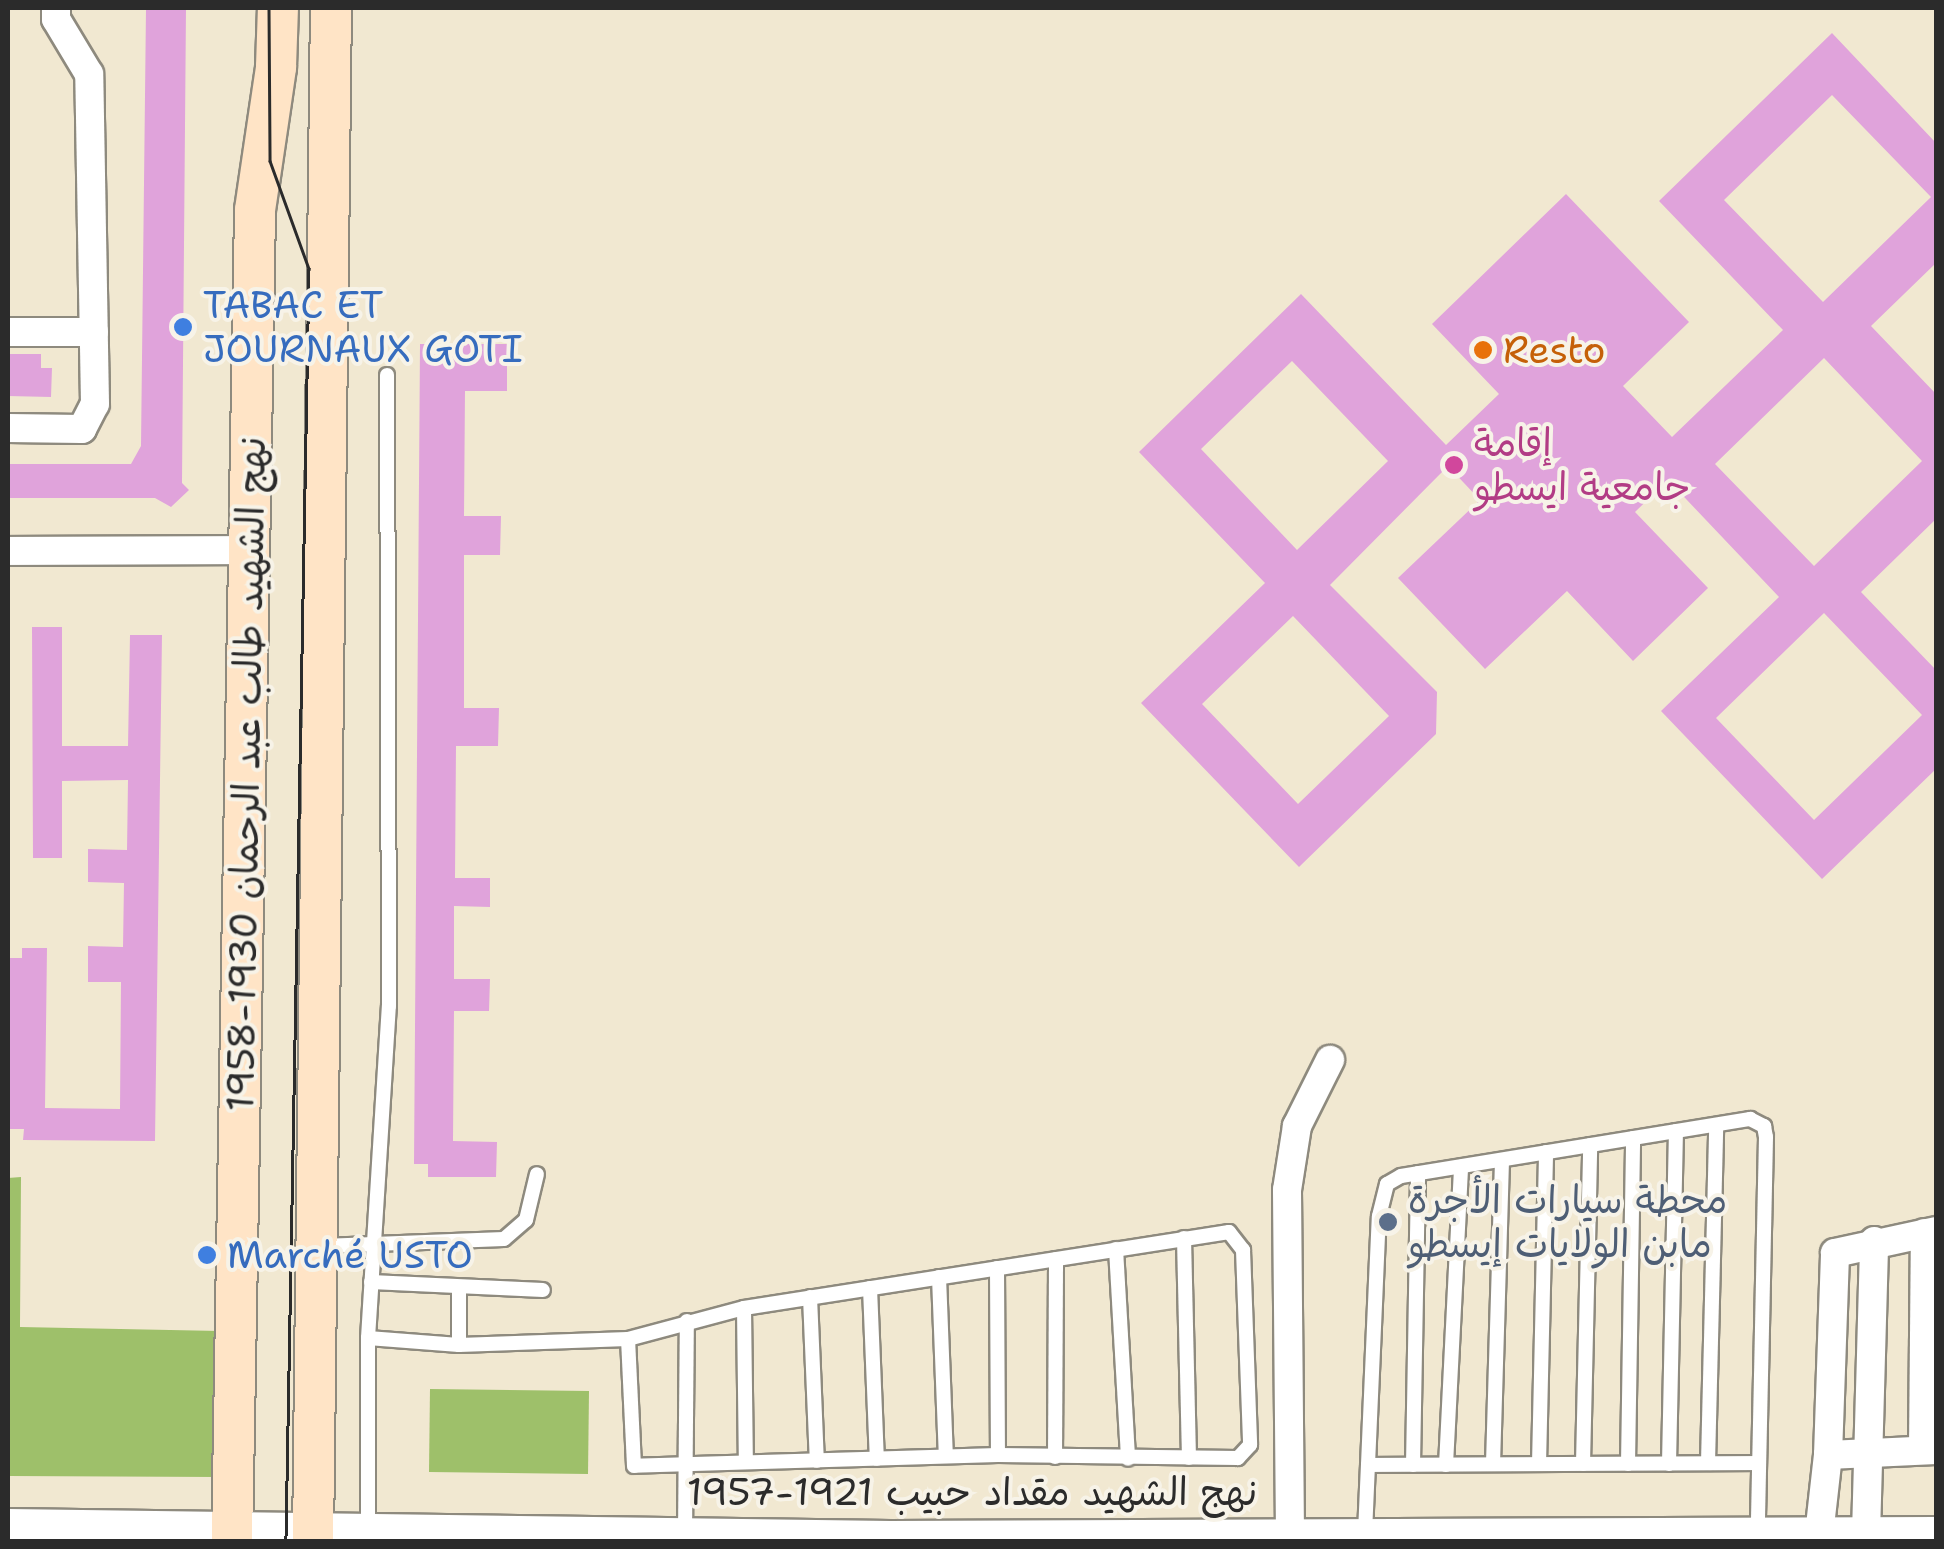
<!DOCTYPE html>
<meta charset="utf-8">
<style>
body{margin:0}
#map{position:relative;width:1944px;height:1549px;overflow:hidden;background:#f1e8d1;font-family:"Shantell Sans","Playpen Sans Arabic",sans-serif}
div>[style]{position:absolute}
[style*='--x']{left:calc(var(--x)*1px);top:calc(var(--y)*1px);width:calc(var(--w)*1px);rotate:calc(var(--a)*1deg)}
.green>*{inset:0;background:#9ec06a}
.building>*{inset:0;background:#e0a3db}
.roads{filter:drop-shadow(2px 0 #8e8a7e) drop-shadow(-2px 0 #8e8a7e) drop-shadow(0 2px #8e8a7e) drop-shadow(0 -2px #8e8a7e)}
.service>*{height:14px;margin:-7px;padding:0 7px;transform-origin:7px;border-radius:7px;background:#fff}
.minor>*{height:28px;margin:-14px;padding:0 14px;transform-origin:14px;border-radius:14px;background:#fff}
.tertiary>*{height:35px;margin:-17.5px;padding:0 17.5px;transform-origin:17.5px;border-radius:17.5px;background:#fff}
.secondary>*{height:40px;margin:-20px;padding:0 20px;transform-origin:20px;border-radius:20px;background:#ffe4c6}
.tram>*{height:2.5px;margin:-1.25px;padding:0 1.25px;transform-origin:1.25px;border-radius:1.25px;background:#2b2b2b}
.dots>*{width:28px;height:28px;translate:-50% -50%;box-sizing:border-box;border:5px solid #f7f3e8;border-radius:50%}
span{translate:-50% -50%;white-space:nowrap;text-align:center;line-height:1.15;-webkit-text-stroke:8px #f7f3e8;paint-order:stroke}
.shop-label{font-size:38px;color:#366cbe}
.left{translate:0 -50%;text-align:left}
.food-label{font-size:38px;color:#c56008}
.hotel-label{font-size:38px;color:#b23c85}
.street-label{font-size:38px;color:#2b2b2b}
.service-label{font-size:38px;color:#4e5e75}
.frame{position:absolute;inset:0;border:10px solid #2b2b2b;pointer-events:none}
</style>
<div id="map">
<div class="green">
<i style="clip-path:polygon(21px 1177px,20px 1327px,220px 1331px,219px 1477px,8px 1476px,8px 1178px)"></i>
<i style="clip-path:polygon(430px 1389px,589px 1391px,588px 1474px,429px 1472px)"></i>
</div>
<div class="building">
<i style="clip-path:polygon(146px 8px,186px 8px,182px 483px,189px 490px,171px 507px,155px 498px,8px 498px,8px 464px,131px 464px,141px 446px)"></i>
<i style="clip-path:polygon(evenodd,1832px 33px,1936px 143px,1936px 263px,1871px 326px,1936px 394px,1936px 519px,1861px 592px,1936px 670px,1936px 769px,1822px 879px,1661px 711px,1779px 597px,1668px 480px,1635px 512px,1708px 588px,1633px 661px,1567px 591px,1485px 669px,1398px 578px,1480px 500px,1448px 466px,1330px 585px,1437px 692px,1436px 734px,1299px 867px,1141px 703px,1265px 583px,1139px 452px,1301px 294px,1446px 445px,1499px 394px,1432px 324px,1566px 194px,1689px 322px,1623px 386px,1672px 437px,1783px 330px,1659px 201px,1832px 33px,1832px 95px,1931px 197px,1823px 302px,1724px 200px,1832px 95px,1832px 33px,1824px 358px,1922px 461px,1814px 566px,1715px 464px,1824px 358px,1832px 33px,1292px 361px,1388px 461px,1297px 550px,1201px 449px,1292px 361px,1832px 33px,1824px 613px,1922px 715px,1814px 820px,1716px 718px,1824px 613px,1832px 33px,1293px 616px,1389px 716px,1298px 804px,1202px 704px,1293px 616px)"></i>
<i style="clip-path:polygon(420px 344px,507px 344px,507px 391px,465px 391px,464px 516px,501px 516px,500px 555px,464px 555px,464px 708px,499px 708px,498px 746px,456px 746px,455px 878px,490px 878px,490px 907px,454px 906px,454px 979px,490px 979px,489px 1011px,454px 1011px,453px 1141px,497px 1142px,496px 1177px,428px 1177px,428px 1164px,414px 1164px)"></i>
<i style="clip-path:polygon(8px 354px,41px 354px,41px 368px,52px 368px,51px 397px,8px 396px)"></i>
<i style="clip-path:polygon(32px 627px,62px 627px,62px 746px,128px 746px,130px 635px,162px 635px,155px 1141px,23px 1140px,24px 1129px,8px 1129px,10px 958px,22px 958px,22px 948px,47px 948px,45px 1108px,120px 1109px,121px 982px,88px 982px,88px 946px,123px 947px,124px 883px,88px 882px,88px 849px,127px 850px,128px 780px,62px 781px,62px 858px,33px 858px)"></i>
</div>
<div class="roads">
<div class="service">
<i style="--x:1184;--y:1238;--w:220;--a:88.7"></i>
<i style="--x:322;--y:1246;--w:182;--a:-2.2"></i>
<i style="--x:504;--y:1239;--w:29;--a:-41"></i>
<i style="--x:526;--y:1220;--w:47;--a:-76.6"></i>
<i style="--x:1116;--y:1249;--w:210;--a:86.7"></i>
<i style="--x:997;--y:1268;--w:187;--a:89.7"></i>
<i style="--x:939;--y:1277;--w:179;--a:87.8"></i>
<i style="--x:371;--y:1282;--w:172;--a:2.7"></i>
<i style="--x:870;--y:1288;--w:171;--a:87.7"></i>
<i style="--x:459;--y:1289;--w:56;--a:90"></i>
<i style="--x:810;--y:1297;--w:164;--a:87.6"></i>
<i style="--x:744;--y:1308;--w:154;--a:89.3"></i>
<i style="--x:368;--y:1338;--w:91;--a:4.4"></i>
<i style="--x:459;--y:1345;--w:169;--a:-2"></i>
<i style="--x:628;--y:1339;--w:120;--a:-15"></i>
<i style="--x:744;--y:1308;--w:491;--a:-8.9"></i>
<i style="--x:1229;--y:1232;--w:23;--a:52"></i>
<i style="--x:1243;--y:1250;--w:195;--a:87.9"></i>
<i style="--x:1250;--y:1445;--w:18;--a:133"></i>
<i style="--x:1238;--y:1458;--w:240;--a:-179.3"></i>
<i style="--x:998;--y:1455;--w:364;--a:178.3"></i>
<i style="--x:634;--y:1466;--w:127;--a:-92.7"></i>
<i style="--x:1055;--y:1457;--w:198;--a:-89.7"></i>
<i style="--x:1708;--y:1463;--w:338;--a:-88.6"></i>
<i style="--x:1493;--y:1464;--w:304;--a:-88.3"></i>
<i style="--x:1539;--y:1464;--w:312;--a:-88.7"></i>
<i style="--x:1583;--y:1464;--w:319;--a:-88.7"></i>
<i style="--x:1628;--y:1464;--w:326;--a:-89.1"></i>
<i style="--x:1669;--y:1464;--w:333;--a:-88.8"></i>
<i style="--x:1368;--y:1465;--w:391;--a:-0.3"></i>
<i style="--x:1413;--y:1465;--w:292;--a:-89"></i>
<i style="--x:1446;--y:1465;--w:299;--a:-87.1"></i>
<i style="--x:368;--y:1529;--w:191;--a:-90"></i>
<i style="--x:368;--y:1338;--w:333;--a:-86.4"></i>
<i style="--x:389;--y:1006;--w:631;--a:-90.18"></i>
<i style="--x:1365;--y:1533;--w:317;--a:-87.5"></i>
<i style="--x:1379;--y:1216;--w:33;--a:-76"></i>
<i style="--x:1387;--y:1184;--w:16;--a:-30"></i>
<i style="--x:1401;--y:1176;--w:354;--a:-9.3"></i>
<i style="--x:1750;--y:1119;--w:16;--a:27"></i>
<i style="--x:1764;--y:1126;--w:11;--a:80"></i>
<i style="--x:1766;--y:1137;--w:395;--a:91.2"></i>
<i style="--x:685;--y:1535;--w:214;--a:-89.5"></i>
</div>
<div class="minor">
<i style="--x:8;--y:332;--w:86;--a:0"></i>
<i style="--x:8;--y:428;--w:74;--a:0.8"></i>
<i style="--x:82;--y:429;--w:28;--a:-63"></i>
<i style="--x:95;--y:404;--w:330;--a:-91"></i>
<i style="--x:89;--y:74;--w:64;--a:-121"></i>
<i style="--x:56;--y:19;--w:11;--a:-90"></i>
<i style="--x:8;--y:551;--w:242;--a:-0.2"></i>
<i style="--x:1923;--y:1450;--w:217;--a:-89.5"></i>
<i style="--x:1828;--y:1455;--w:108;--a:-2.7"></i>
<i style="--x:1866;--y:1534;--w:293;--a:-88.4"></i>
<i style="--x:1290;--y:1535;--w:345;--a:-90.5"></i>
<i style="--x:1287;--y:1190;--w:65;--a:-81.1"></i>
<i style="--x:1297;--y:1126;--w:74;--a:-63.4"></i>
<i style="--x:1819;--y:1535;--w:81;--a:-83.6"></i>
<i style="--x:1828;--y:1455;--w:202;--a:-88"></i>
<i style="--x:1835;--y:1253;--w:103;--a:-12.3"></i>
</div>
<div class="tertiary">
<i style="--x:8;--y:1526;--w:882;--a:0.78"></i>
<i style="--x:890;--y:1538;--w:1046;--a:-0.22"></i>
</div>
<div class="secondary">
<i style="--x:232;--y:1542;--w:1332;--a:-89.01"></i>
<i style="--x:255;--y:210;--w:145;--a:-81.6"></i>
<i style="--x:276;--y:67;--w:59;--a:-88.1"></i>
<i style="--x:313;--y:1542;--w:1534;--a:-89.33"></i>
</div>
</div>
<div class="tram">
<i style="--x:269;--y:8;--w:153;--a:89.6"></i>
<i style="--x:270;--y:161;--w:115;--a:70.1"></i>
<i style="--x:309;--y:269;--w:1273;--a:91.04"></i>
</div>
<div class="dots">
<i style="left:183px;top:327px;background:#3f7fe0"></i>
<i style="left:1483px;top:350px;background:#e8710a"></i>
<i style="left:1454px;top:465px;background:#d1479c"></i>
<i style="left:1388px;top:1222px;background:#5c6f8a"></i>
<i style="left:207px;top:1255px;background:#3f7fe0"></i>
</div>
<div class="shop-label">
<span class="left" style="left:203px;top:327px">TABAC ET<br>JOURNAUX GOTI</span>
<span class="left" style="left:227px;top:1255px">Marché USTO</span>
</div>
<div class="food-label">
<span class="left" style="left:1503px;top:350px">Resto</span>
</div>
<div class="hotel-label">
<span class="left" style="left:1474px;top:465px">إقامة<br>جامعية ايسطو</span>
</div>
<div class="street-label">
<span style="left:246px;top:774px;rotate:-89deg">نهج الشهيد طالب عبد الرحمان 1930-1958</span>
<span style="left:972px;top:1492px">نهج الشهيد مقداد حبيب 1921-1957</span>
</div>
<div class="service-label">
<span class="left" style="left:1408px;top:1222px">محطة سيارات الأجرة<br>مابن الولايات إيسطو</span>
</div>
<div class="frame"></div>
</div>
